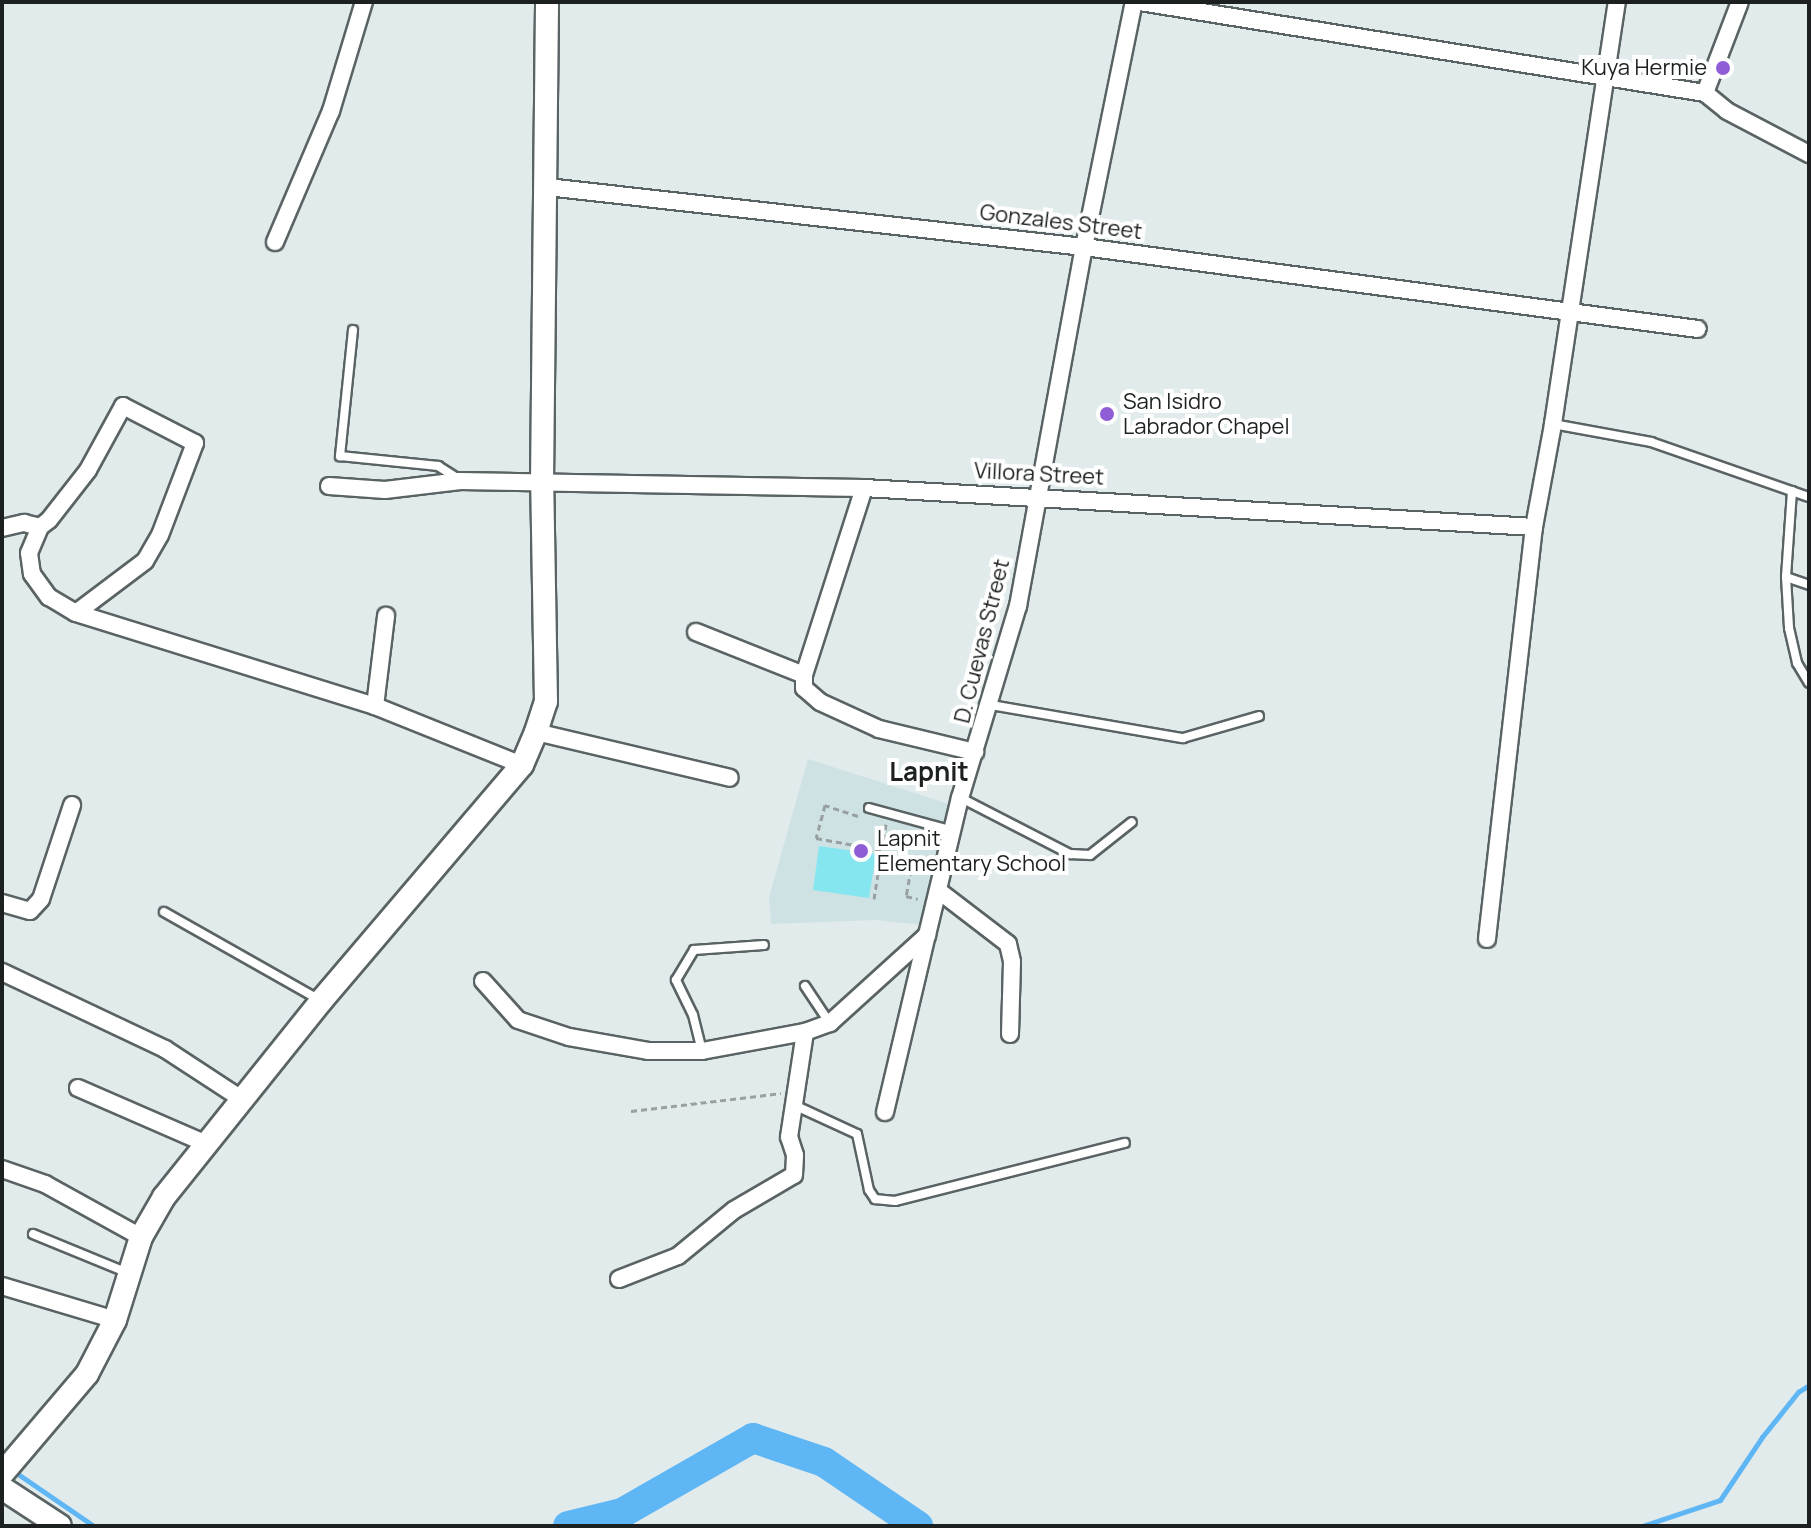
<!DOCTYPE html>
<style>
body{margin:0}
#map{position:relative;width:1811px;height:1528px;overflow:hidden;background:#e1ebec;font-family:Manrope,sans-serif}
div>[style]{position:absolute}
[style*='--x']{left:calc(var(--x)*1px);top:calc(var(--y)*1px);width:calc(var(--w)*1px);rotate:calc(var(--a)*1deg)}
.built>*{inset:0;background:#cee2e4}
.green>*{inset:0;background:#86e6f0}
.stream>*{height:5px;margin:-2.5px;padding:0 2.5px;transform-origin:2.5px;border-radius:2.5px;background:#5fb6f5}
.river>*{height:30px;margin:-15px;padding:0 15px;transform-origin:15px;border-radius:15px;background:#5fb6f5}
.path>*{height:3px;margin-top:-1.5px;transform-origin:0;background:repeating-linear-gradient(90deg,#99a0a1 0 6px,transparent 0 10px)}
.roads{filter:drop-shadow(2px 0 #5a6364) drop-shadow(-2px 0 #5a6364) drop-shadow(0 2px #5a6364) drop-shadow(0 -2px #5a6364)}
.lane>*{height:8px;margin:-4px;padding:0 4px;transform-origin:4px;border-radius:4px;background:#fff}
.street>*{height:16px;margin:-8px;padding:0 8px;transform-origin:8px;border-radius:8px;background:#fff}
.secondary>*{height:22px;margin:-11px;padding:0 11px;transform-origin:11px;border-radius:11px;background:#fff}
.dots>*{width:22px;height:22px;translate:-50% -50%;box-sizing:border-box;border:4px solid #fff;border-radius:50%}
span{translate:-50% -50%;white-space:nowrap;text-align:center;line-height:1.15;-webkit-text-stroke:8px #fff;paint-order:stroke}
.poi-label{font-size:22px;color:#1d2021}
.right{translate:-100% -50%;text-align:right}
.left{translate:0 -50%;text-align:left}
.street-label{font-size:22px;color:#1d2021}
.quarter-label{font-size:26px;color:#1d2021;font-weight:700}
.frame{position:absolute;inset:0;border:4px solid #1d2021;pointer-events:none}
</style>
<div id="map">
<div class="built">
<i style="clip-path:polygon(808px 759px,952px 805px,922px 925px,876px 920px,771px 924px,769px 897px)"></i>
</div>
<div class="green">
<i style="clip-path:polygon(819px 846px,876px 854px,869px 898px,813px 890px)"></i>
</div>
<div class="stream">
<i style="--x:15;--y:1472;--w:96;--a:34.4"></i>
<i style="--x:1642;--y:1526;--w:82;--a:-18.4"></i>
<i style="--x:1720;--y:1500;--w:76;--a:-56.3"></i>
<i style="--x:1762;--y:1437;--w:58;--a:-51.3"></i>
<i style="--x:1798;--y:1392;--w:13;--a:-32"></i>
</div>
<div class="river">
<i style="--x:568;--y:1526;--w:56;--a:-13.5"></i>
<i style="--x:622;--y:1513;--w:151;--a:-29.8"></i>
<i style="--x:753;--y:1438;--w:75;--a:18.7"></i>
<i style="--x:824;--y:1462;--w:114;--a:34.2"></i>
</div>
<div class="path">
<i style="--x:858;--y:816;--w:35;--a:-162"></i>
<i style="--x:825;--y:805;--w:34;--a:105"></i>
<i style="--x:816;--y:838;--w:67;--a:10.3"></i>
<i style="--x:880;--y:863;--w:32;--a:11"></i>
<i style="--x:911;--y:869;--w:27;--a:100"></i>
<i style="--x:906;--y:896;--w:12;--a:14"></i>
<i style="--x:874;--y:899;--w:76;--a:-80.9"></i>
<i style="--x:631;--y:1111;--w:151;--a:-6.8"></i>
</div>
<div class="roads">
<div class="lane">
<i style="--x:353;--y:330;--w:127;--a:95.9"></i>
<i style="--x:340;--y:456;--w:99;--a:5.8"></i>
<i style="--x:438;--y:466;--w:26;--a:32"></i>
<i style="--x:1553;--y:424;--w:100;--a:10.4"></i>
<i style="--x:1651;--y:442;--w:167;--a:19.2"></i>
<i style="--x:1792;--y:491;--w:86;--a:94"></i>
<i style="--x:1786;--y:577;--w:51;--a:86.6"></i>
<i style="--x:1789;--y:628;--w:36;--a:77"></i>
<i style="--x:1797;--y:663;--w:23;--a:59"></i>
<i style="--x:1786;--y:577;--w:24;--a:19"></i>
<i style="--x:991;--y:705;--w:195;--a:9.8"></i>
<i style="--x:1183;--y:738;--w:79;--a:-16.1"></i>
<i style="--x:961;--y:798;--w:123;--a:27.2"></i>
<i style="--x:1070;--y:854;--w:20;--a:3"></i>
<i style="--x:1090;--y:855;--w:53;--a:-38.2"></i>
<i style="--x:869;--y:808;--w:87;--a:15.3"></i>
<i style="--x:164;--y:912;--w:180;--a:29.5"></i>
<i style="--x:805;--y:986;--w:43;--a:56.3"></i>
<i style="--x:702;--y:1051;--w:37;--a:-104"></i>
<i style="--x:693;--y:1015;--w:39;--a:-116"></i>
<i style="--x:676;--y:980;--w:35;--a:-59"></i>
<i style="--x:694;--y:950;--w:70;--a:-4.1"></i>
<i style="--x:794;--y:1105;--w:69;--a:24.7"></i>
<i style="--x:857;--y:1134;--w:57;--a:77.9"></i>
<i style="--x:869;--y:1190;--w:11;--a:56"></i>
<i style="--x:875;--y:1199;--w:20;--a:6"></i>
<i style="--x:895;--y:1201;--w:237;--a:-14.2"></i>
<i style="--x:33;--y:1234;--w:103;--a:22.3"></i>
</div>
<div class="street">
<i style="--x:1140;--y:2;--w:572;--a:9.15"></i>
<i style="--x:1705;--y:93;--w:28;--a:39"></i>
<i style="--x:1727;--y:111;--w:93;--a:27.7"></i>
<i style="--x:1705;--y:93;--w:97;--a:-69"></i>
<i style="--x:547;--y:187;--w:540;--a:6.38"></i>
<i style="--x:1084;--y:247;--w:619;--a:7.61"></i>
<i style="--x:275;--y:242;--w:142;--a:-66.9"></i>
<i style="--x:331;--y:111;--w:114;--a:-73.2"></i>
<i style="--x:329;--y:486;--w:56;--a:4.1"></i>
<i style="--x:385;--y:490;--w:76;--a:-6.8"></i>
<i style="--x:460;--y:481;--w:404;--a:1"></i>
<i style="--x:864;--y:488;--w:671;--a:3.33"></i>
<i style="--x:864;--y:488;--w:196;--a:107.8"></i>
<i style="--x:804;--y:675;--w:13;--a:90"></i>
<i style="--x:804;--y:688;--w:21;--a:41"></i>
<i style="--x:820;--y:702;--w:65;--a:24.6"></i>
<i style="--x:879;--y:729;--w:99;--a:13.5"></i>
<i style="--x:40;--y:527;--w:28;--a:113"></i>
<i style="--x:29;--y:553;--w:21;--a:82"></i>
<i style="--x:32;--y:574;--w:29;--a:54"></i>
<i style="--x:49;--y:597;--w:31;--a:31"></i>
<i style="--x:76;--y:613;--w:313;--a:17.3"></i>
<i style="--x:375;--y:706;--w:158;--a:21.9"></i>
<i style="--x:2;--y:528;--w:23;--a:-13"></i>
<i style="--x:24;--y:523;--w:16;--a:14"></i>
<i style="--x:40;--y:527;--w:11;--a:-38"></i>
<i style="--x:49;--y:520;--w:63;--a:-52"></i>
<i style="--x:88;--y:470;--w:73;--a:-61.3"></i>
<i style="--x:123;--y:406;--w:81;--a:27.2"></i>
<i style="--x:195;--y:443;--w:98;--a:110.8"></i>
<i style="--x:160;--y:535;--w:30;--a:120"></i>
<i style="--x:145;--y:561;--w:86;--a:143"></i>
<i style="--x:696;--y:632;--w:116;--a:21.7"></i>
<i style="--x:375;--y:706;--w:91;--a:-83"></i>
<i style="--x:536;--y:732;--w:199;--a:13.3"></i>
<i style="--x:939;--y:891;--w:87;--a:37.5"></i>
<i style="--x:1008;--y:944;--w:18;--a:77"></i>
<i style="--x:1012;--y:962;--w:72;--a:91.6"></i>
<i style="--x:2;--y:903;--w:29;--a:16"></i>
<i style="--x:30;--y:911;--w:16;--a:-47"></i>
<i style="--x:41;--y:899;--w:99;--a:-71.7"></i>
<i style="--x:1487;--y:939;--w:415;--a:-83.5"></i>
<i style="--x:1534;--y:527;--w:105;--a:-79.5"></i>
<i style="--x:1553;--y:424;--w:427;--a:-81.4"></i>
<i style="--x:2;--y:972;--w:180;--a:25.3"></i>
<i style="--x:165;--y:1049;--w:93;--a:33.2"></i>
<i style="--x:483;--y:981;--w:52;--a:48.1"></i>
<i style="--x:518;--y:1020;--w:54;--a:18.4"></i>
<i style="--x:569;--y:1037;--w:80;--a:10"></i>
<i style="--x:648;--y:1051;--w:54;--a:0"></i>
<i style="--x:702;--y:1051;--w:105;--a:-10.5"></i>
<i style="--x:805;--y:1032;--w:27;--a:-20"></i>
<i style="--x:830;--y:1023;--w:131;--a:-42.2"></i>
<i style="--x:927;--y:935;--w:141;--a:-76.5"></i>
<i style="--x:960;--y:798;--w:201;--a:-73.2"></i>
<i style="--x:1018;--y:606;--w:365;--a:-79.6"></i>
<i style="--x:1084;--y:247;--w:250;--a:-78.5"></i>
<i style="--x:78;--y:1088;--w:141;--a:23.5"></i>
<i style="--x:885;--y:1112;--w:182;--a:-76.7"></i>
<i style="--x:2;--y:1169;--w:46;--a:19.2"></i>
<i style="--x:45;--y:1184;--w:110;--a:28.9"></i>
<i style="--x:619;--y:1279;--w:63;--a:-21.3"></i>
<i style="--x:678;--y:1256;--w:72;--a:-39.4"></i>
<i style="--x:734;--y:1210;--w:69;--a:-30.3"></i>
<i style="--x:794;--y:1175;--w:20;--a:-87"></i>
<i style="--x:795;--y:1155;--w:19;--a:-108"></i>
<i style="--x:789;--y:1137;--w:106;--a:-81.3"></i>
<i style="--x:2;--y:1286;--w:118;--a:16.7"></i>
</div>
<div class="secondary">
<i style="--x:2;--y:1474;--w:131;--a:-49.6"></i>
<i style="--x:87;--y:1374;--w:61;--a:-62.6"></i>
<i style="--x:115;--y:1320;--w:87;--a:-72.6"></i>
<i style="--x:141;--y:1237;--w:46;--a:-60.1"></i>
<i style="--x:164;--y:1197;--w:251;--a:-51.3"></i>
<i style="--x:321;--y:1001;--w:310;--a:-49.6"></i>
<i style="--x:522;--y:765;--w:36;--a:-67"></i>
<i style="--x:536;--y:732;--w:32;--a:-72"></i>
<i style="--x:546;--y:702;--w:219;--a:-91"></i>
<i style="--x:542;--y:483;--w:481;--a:-89.4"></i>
<i style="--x:2;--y:1488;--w:69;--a:33.2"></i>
</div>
</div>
<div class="dots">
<i style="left:1723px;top:68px;background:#8f5dd6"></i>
<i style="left:1107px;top:414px;background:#8f5dd6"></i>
<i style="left:861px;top:851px;background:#8f5dd6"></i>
</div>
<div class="poi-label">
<span class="right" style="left:1707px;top:68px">Kuya Hermie</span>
<span class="left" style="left:1123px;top:414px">San Isidro<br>Labrador Chapel</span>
<span class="left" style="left:877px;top:851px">Lapnit<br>Elementary School</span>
</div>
<div class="street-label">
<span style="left:1061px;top:222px;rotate:7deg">Gonzales Street</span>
<span style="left:1039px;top:474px;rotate:3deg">Villora Street</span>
<span style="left:982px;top:641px;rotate:-76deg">D. Cuevas Street</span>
</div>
<div class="quarter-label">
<span style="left:929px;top:772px">Lapnit</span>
</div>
<div class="frame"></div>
</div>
